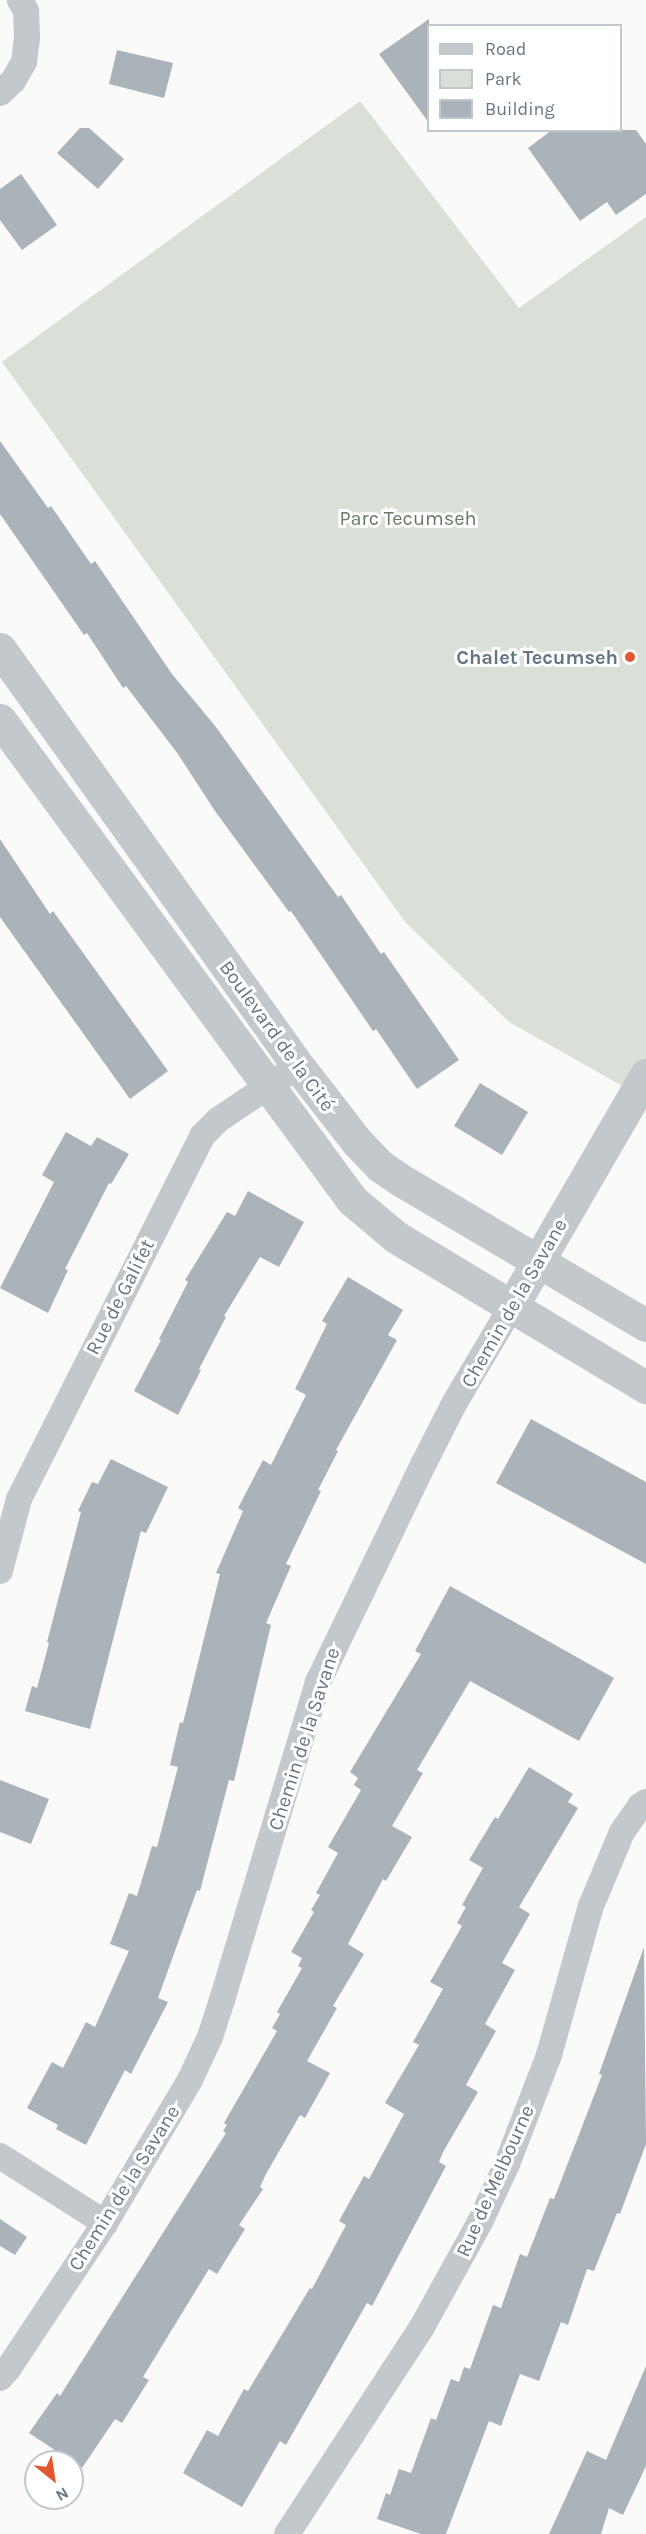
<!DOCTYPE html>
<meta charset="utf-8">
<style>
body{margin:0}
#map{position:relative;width:646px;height:2534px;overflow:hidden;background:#fafaf8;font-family:Karla,sans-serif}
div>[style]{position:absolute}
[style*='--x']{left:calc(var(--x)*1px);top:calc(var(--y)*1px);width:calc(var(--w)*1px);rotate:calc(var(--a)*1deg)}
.green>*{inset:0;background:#dadfd7}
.building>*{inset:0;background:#aab3b9}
.minor>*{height:26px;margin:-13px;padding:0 13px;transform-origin:13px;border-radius:13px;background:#c3c8cc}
.tertiary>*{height:33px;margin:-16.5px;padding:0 16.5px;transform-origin:16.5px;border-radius:16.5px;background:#c3c8cc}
.dots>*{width:16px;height:16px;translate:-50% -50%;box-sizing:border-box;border:3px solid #fff;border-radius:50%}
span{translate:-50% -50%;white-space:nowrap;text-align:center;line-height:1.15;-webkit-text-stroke:6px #fff;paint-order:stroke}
.park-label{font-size:20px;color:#687a64}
.poi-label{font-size:20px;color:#657683;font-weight:700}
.right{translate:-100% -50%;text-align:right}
.street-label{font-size:20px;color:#657683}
.legend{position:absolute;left:427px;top:24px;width:195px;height:108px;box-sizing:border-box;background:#fff;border:2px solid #c1c8cd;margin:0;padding:8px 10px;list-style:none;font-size:18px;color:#657683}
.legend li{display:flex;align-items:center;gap:12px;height:30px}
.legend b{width:30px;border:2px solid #c1c8cd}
.north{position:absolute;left:24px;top:2450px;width:60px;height:60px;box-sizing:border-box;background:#fff;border:2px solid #c1c8cd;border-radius:50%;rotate:150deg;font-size:16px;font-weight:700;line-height:24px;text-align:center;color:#657683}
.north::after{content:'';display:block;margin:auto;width:21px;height:27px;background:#e4572e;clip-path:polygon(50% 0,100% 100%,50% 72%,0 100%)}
</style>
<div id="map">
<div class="green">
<i style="clip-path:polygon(360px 101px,519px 308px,646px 217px,646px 1075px,635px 1093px,509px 1022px,406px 923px,2px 362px)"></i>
</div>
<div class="building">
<i style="clip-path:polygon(429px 19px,429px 123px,379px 54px)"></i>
<i style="clip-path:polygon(117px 50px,173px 63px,164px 98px,109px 84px)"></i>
<i style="clip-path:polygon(80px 128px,89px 128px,124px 159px,98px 189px,57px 153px)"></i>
<i style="clip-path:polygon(552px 130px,636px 130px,646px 144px,646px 194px,616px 215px,607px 202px,580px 221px,528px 148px)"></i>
<i style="clip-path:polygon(21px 174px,57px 225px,22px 250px,0 220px,0 189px)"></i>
<i style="clip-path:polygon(0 441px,48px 508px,51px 506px,91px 564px,95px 561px,172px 674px,216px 727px,338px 897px,341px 895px,381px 954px,384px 952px,459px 1060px,417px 1089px,376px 1029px,373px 1031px,291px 911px,289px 912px,215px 811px,178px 754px,126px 686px,123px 688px,87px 633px,84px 635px,0 514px)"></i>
<i style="clip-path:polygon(0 839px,50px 914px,53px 911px,168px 1071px,130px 1099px,0 917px)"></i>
<i style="clip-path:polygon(480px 1083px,528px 1112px,502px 1155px,454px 1126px)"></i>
<i style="clip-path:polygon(66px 1132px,91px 1146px,97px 1137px,129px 1154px,111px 1184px,109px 1183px,65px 1269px,68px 1270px,48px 1313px,0 1288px,54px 1182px,42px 1175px)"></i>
<i style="clip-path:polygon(248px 1191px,304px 1222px,279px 1267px,260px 1257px,224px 1316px,226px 1317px,199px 1369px,201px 1370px,178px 1415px,134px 1391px,161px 1340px,159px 1339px,188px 1282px,185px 1280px,227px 1212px,235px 1216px)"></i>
<i style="clip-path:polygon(348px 1277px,403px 1310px,388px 1335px,397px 1340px,336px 1450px,338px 1451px,318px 1490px,321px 1491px,286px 1564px,291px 1566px,266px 1623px,271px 1625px,234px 1781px,229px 1780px,200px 1891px,197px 1890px,158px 1998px,168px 2002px,131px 2074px,125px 2070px,86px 2145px,56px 2129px,58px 2125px,27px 2108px,52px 2062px,63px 2068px,86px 2022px,95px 2027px,129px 1951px,110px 1944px,129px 1893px,137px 1896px,152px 1846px,157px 1847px,178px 1767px,170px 1765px,180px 1722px,183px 1723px,220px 1574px,216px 1573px,243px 1511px,238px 1508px,263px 1460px,271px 1465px,306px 1395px,295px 1389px,327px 1324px,322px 1321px)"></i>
<i style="clip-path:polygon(531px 1419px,646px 1482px,646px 1564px,496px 1483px)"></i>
<i style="clip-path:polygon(111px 1459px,168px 1487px,146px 1533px,141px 1531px,90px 1729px,25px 1711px,32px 1686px,37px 1688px,49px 1643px,47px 1642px,81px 1512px,78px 1511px,92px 1482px,98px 1484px)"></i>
<i style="clip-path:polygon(450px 1586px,614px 1678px,579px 1741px,470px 1681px,417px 1770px,423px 1773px,392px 1826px,412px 1837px,386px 1881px,383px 1879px,348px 1944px,364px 1954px,333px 2006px,337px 2008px,307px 2061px,330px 2073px,305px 2118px,300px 2115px,266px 2174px,260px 2187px,263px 2189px,239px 2225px,245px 2229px,217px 2274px,209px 2269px,143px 2377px,149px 2380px,122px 2423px,115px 2419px,82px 2468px,29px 2433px,57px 2393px,60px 2396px,226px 2133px,223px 2131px,227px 2125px,224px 2123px,277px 2031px,272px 2028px,280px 2014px,277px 2012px,302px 1968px,298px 1966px,302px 1958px,291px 1952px,314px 1912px,311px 1910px,320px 1895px,316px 1893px,338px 1853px,328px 1847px,361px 1790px,354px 1785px,358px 1778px,350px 1772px,421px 1654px,415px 1651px)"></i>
<i style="clip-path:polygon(529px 1767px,573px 1794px,568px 1802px,578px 1808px,519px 1907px,530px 1914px,502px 1963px,515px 1970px,485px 2024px,496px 2031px,466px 2085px,478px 2092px,443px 2152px,439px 2162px,446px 2166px,372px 2306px,367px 2303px,286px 2445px,280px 2441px,242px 2507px,183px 2473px,207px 2430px,218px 2436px,244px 2389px,248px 2391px,310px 2288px,312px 2289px,346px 2225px,339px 2221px,364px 2176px,369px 2179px,404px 2114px,385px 2103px,419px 2045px,413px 2042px,443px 1989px,430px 1982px,462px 1926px,457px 1923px,466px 1907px,462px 1905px,483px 1868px,469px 1860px,495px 1817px,498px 1819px)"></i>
<i style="clip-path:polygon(0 1780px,49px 1799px,31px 1844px,0 1832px)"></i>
<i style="clip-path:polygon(644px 1947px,646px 2144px,620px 2214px,617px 2213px,594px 2271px,587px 2269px,568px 2325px,561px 2322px,539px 2381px,520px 2374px,501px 2426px,489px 2421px,446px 2534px,421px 2534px,377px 2519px,386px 2493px,390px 2495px,399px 2469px,411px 2473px,431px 2418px,436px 2420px,451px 2379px,459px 2382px,464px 2367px,470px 2369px,493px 2305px,501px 2308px,520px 2254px,527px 2257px,550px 2198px,554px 2199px,602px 2075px,599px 2074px)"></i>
<i style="clip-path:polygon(0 2219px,27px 2237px,15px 2255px,0 2246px)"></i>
<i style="clip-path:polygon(646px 2366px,646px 2466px,623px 2515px,609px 2508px,601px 2534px,549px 2534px,587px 2451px,606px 2460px)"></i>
</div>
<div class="minor">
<i style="--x:0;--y:93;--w:18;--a:-43"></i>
<i style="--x:13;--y:81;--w:22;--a:-60"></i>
<i style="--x:24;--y:62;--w:24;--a:-83"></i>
<i style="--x:27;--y:38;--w:27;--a:-92"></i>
<i style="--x:26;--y:11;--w:13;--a:-119"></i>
<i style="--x:0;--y:1571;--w:74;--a:-75.2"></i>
<i style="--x:19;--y:1499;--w:407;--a:-63.2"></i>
<i style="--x:202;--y:1136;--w:23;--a:-45"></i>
<i style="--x:218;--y:1120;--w:97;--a:-34"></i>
<i style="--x:0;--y:2156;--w:125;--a:32.5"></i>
<i style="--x:0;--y:2378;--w:12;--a:-48"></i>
<i style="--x:8;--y:2369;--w:175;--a:-56.4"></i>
<i style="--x:105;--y:2223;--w:166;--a:-59.3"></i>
<i style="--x:190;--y:2080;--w:47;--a:-65.1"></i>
<i style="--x:210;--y:2037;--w:39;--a:-72"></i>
<i style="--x:222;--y:2000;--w:332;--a:-73.2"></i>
<i style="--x:318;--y:1682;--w:243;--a:-64.2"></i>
<i style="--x:424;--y:1463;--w:68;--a:-63.1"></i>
<i style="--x:455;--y:1402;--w:112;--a:-59.3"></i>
<i style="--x:287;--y:2534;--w:247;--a:-56.9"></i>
<i style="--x:422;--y:2327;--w:120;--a:-61.1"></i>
<i style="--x:480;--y:2222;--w:64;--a:-65"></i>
<i style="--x:507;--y:2164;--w:117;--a:-68.9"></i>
<i style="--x:549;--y:2055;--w:155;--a:-74.3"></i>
<i style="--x:591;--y:1906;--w:80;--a:-67.3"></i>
<i style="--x:622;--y:1832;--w:32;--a:-55"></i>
<i style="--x:640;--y:1806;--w:7;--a:-34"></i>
</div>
<div class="tertiary">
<i style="--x:0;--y:649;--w:513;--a:54.45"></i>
<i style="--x:298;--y:1066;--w:98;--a:52.1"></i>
<i style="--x:358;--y:1143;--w:32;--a:46"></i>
<i style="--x:380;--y:1166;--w:29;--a:34"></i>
<i style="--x:404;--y:1182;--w:281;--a:30.6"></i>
<i style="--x:0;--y:720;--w:595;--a:53.75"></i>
<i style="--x:352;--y:1200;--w:57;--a:40.1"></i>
<i style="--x:396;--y:1237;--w:292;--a:31"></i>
<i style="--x:512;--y:1306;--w:267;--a:-59.9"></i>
</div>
<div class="dots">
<i style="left:630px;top:657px;background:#e4572e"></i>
</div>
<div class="park-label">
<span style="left:408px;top:518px">Parc Tecumseh</span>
</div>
<div class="poi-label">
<span class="right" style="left:618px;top:657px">Chalet Tecumseh</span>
</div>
<div class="street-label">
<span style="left:277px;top:1036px;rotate:54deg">Boulevard de la Cité</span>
<span style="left:120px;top:1297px;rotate:-63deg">Rue de Galifet</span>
<span style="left:514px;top:1303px;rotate:-60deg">Chemin de la Savane</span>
<span style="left:304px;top:1739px;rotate:-72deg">Chemin de la Savane</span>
<span style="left:495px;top:2181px;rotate:-66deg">Rue de Melbourne</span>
<span style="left:124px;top:2188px;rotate:-58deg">Chemin de la Savane</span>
</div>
<ul class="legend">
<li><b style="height:8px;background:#c3c8cc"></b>Road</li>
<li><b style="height:16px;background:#dadfd7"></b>Park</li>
<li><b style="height:16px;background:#aab3b9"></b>Building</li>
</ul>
<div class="north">N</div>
</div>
